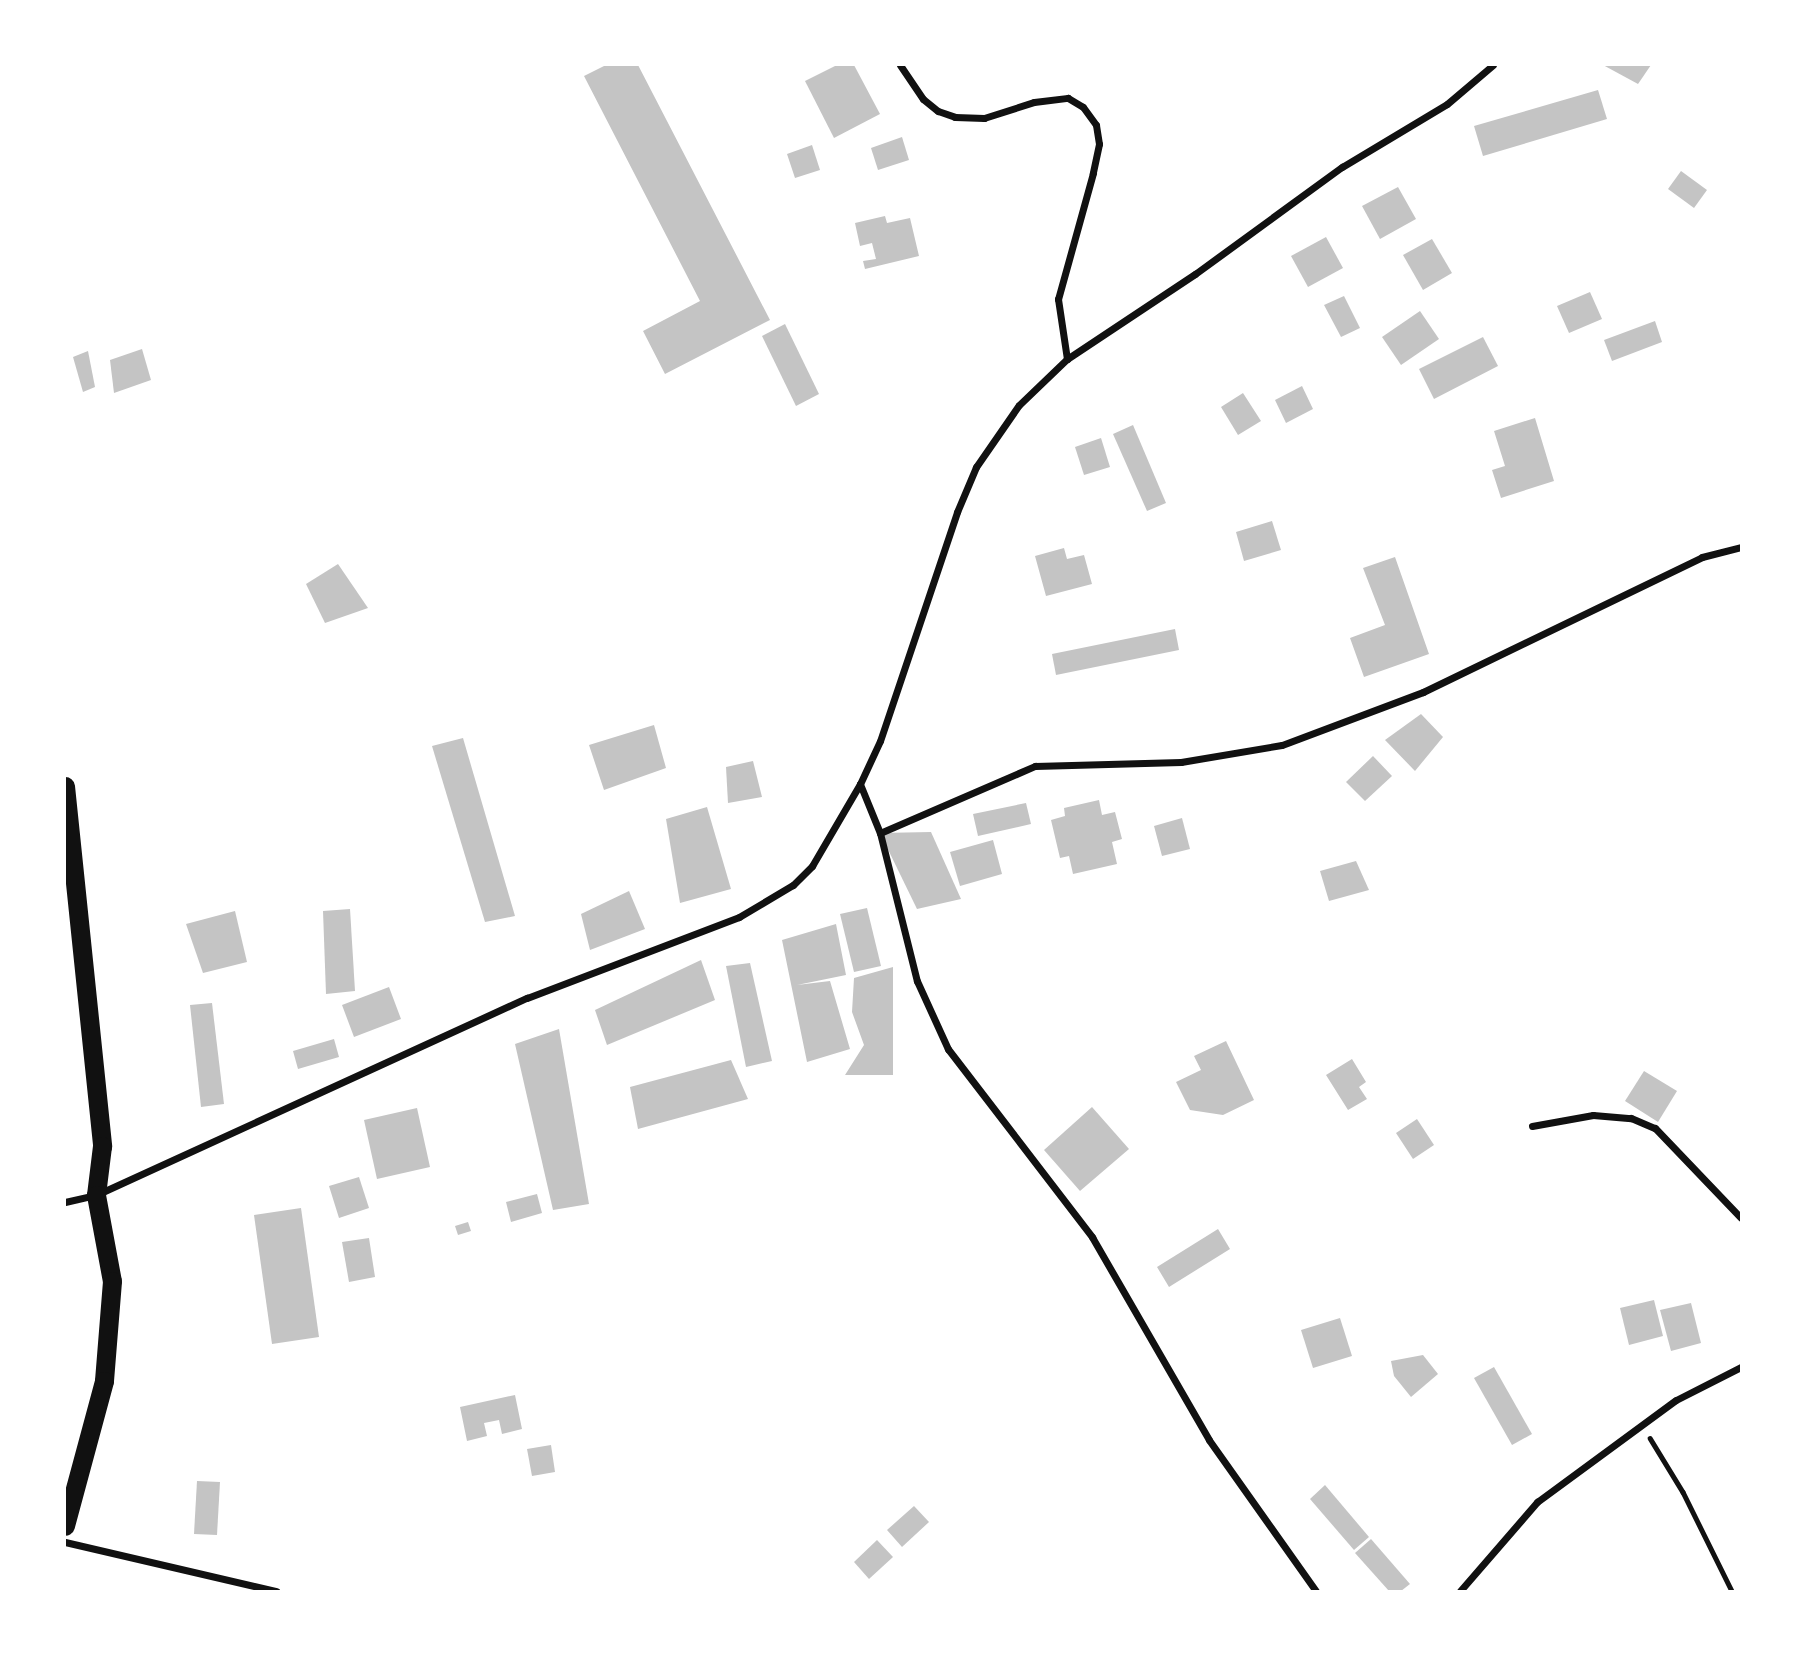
<!DOCTYPE html>
<style>
body{margin:0}
#map{position:relative;width:1806px;height:1656px;overflow:hidden;background:#fff;font-family:Inter,sans-serif}
div>[style]{position:absolute}
[style*='--x']{left:calc(var(--x)*1px);top:calc(var(--y)*1px);width:calc(var(--w)*1px);rotate:calc(var(--a)*1deg)}
.building>*{inset:0;background:#c4c4c4}
.path>*{height:4.5px;margin:-2.25px;padding:0 2.25px;transform-origin:2.25px;border-radius:2.25px;background:#111}
.minor>*{height:7px;margin:-3.5px;padding:0 3.5px;transform-origin:3.5px;border-radius:3.5px;background:#111}
.trunk>*{height:19px;margin:-9.5px;padding:0 9.5px;transform-origin:9.5px;border-radius:9.5px;background:#111}
span{translate:-50% -50%;white-space:nowrap;text-align:center;line-height:1.15;-webkit-text-stroke:7px #fff;paint-order:stroke}
.frame{position:absolute;inset:0;border:66px solid #fff;pointer-events:none}
</style>
<div id="map">
<div class="building">
<i style="clip-path:polygon(606px 65px,638px 65px,770px 320px,665px 374px,643px 331px,700px 301px,584px 76px)"></i>
<i style="clip-path:polygon(837px 65px,854px 65px,880px 114px,834px 138px,805px 81px)"></i>
<i style="clip-path:polygon(1603px 65px,1651px 65px,1638px 84px)"></i>
<i style="clip-path:polygon(1598px 90px,1607px 119px,1483px 156px,1474px 126px)"></i>
<i style="clip-path:polygon(902px 137px,909px 160px,878px 170px,871px 148px)"></i>
<i style="clip-path:polygon(812px 145px,820px 170px,795px 178px,787px 154px)"></i>
<i style="clip-path:polygon(1681px 171px,1707px 190px,1694px 208px,1668px 189px)"></i>
<i style="clip-path:polygon(1398px 187px,1416px 219px,1380px 239px,1362px 206px)"></i>
<i style="clip-path:polygon(885px 216px,887px 223px,910px 218px,919px 256px,865px 269px,863px 261px,876px 259px,872px 243px,860px 246px,855px 223px)"></i>
<i style="clip-path:polygon(1326px 237px,1343px 268px,1308px 287px,1291px 256px)"></i>
<i style="clip-path:polygon(1432px 239px,1452px 273px,1423px 290px,1403px 255px)"></i>
<i style="clip-path:polygon(1590px 292px,1602px 319px,1569px 333px,1557px 306px)"></i>
<i style="clip-path:polygon(1344px 296px,1360px 328px,1341px 337px,1324px 305px)"></i>
<i style="clip-path:polygon(1420px 311px,1439px 339px,1401px 365px,1382px 337px)"></i>
<i style="clip-path:polygon(1655px 321px,1662px 342px,1612px 361px,1604px 340px)"></i>
<i style="clip-path:polygon(785px 324px,819px 394px,796px 406px,762px 336px)"></i>
<i style="clip-path:polygon(1483px 337px,1498px 366px,1434px 399px,1419px 369px)"></i>
<i style="clip-path:polygon(142px 349px,151px 380px,114px 393px,110px 360px)"></i>
<i style="clip-path:polygon(88px 351px,95px 387px,83px 392px,73px 357px)"></i>
<i style="clip-path:polygon(1302px 386px,1313px 409px,1286px 423px,1275px 400px)"></i>
<i style="clip-path:polygon(1243px 393px,1261px 421px,1238px 435px,1221px 407px)"></i>
<i style="clip-path:polygon(1535px 418px,1554px 481px,1501px 498px,1492px 470px,1505px 466px,1494px 431px)"></i>
<i style="clip-path:polygon(1133px 425px,1166px 503px,1147px 511px,1113px 434px)"></i>
<i style="clip-path:polygon(1101px 438px,1110px 467px,1084px 475px,1075px 447px)"></i>
<i style="clip-path:polygon(1272px 521px,1281px 550px,1244px 561px,1236px 532px)"></i>
<i style="clip-path:polygon(1064px 548px,1067px 559px,1084px 555px,1092px 584px,1046px 596px,1035px 556px)"></i>
<i style="clip-path:polygon(1395px 557px,1429px 654px,1364px 677px,1350px 638px,1385px 625px,1363px 568px)"></i>
<i style="clip-path:polygon(338px 564px,368px 608px,325px 623px,306px 584px)"></i>
<i style="clip-path:polygon(1175px 629px,1179px 650px,1056px 675px,1052px 654px)"></i>
<i style="clip-path:polygon(1421px 714px,1443px 737px,1415px 771px,1385px 740px)"></i>
<i style="clip-path:polygon(654px 725px,666px 768px,604px 790px,589px 745px)"></i>
<i style="clip-path:polygon(463px 738px,515px 916px,485px 922px,432px 746px)"></i>
<i style="clip-path:polygon(1373px 756px,1392px 776px,1365px 801px,1346px 782px)"></i>
<i style="clip-path:polygon(753px 761px,762px 797px,728px 803px,726px 767px)"></i>
<i style="clip-path:polygon(1099px 800px,1102px 815px,1115px 812px,1122px 839px,1112px 842px,1117px 864px,1073px 874px,1069px 856px,1060px 858px,1051px 820px,1065px 816px,1064px 808px)"></i>
<i style="clip-path:polygon(1026px 803px,1031px 824px,978px 836px,973px 814px)"></i>
<i style="clip-path:polygon(707px 807px,731px 889px,680px 903px,666px 819px)"></i>
<i style="clip-path:polygon(1182px 818px,1190px 849px,1162px 856px,1154px 826px)"></i>
<i style="clip-path:polygon(931px 832px,961px 899px,917px 909px,880px 833px)"></i>
<i style="clip-path:polygon(993px 840px,1002px 874px,960px 886px,950px 852px)"></i>
<i style="clip-path:polygon(1356px 861px,1369px 890px,1329px 901px,1320px 871px)"></i>
<i style="clip-path:polygon(629px 891px,645px 929px,590px 950px,581px 914px)"></i>
<i style="clip-path:polygon(867px 908px,881px 966px,854px 972px,840px 914px)"></i>
<i style="clip-path:polygon(350px 909px,355px 991px,326px 994px,323px 911px)"></i>
<i style="clip-path:polygon(235px 911px,247px 962px,203px 973px,186px 924px)"></i>
<i style="clip-path:polygon(836px 924px,846px 975px,797px 985px,830px 981px,850px 1049px,807px 1062px,782px 940px)"></i>
<i style="clip-path:polygon(701px 960px,715px 1000px,607px 1045px,595px 1010px)"></i>
<i style="clip-path:polygon(750px 963px,772px 1061px,746px 1067px,726px 966px)"></i>
<i style="clip-path:polygon(893px 967px,893px 1075px,845px 1075px,864px 1045px,852px 1012px,854px 978px)"></i>
<i style="clip-path:polygon(389px 987px,401px 1019px,354px 1037px,342px 1005px)"></i>
<i style="clip-path:polygon(212px 1003px,224px 1104px,201px 1107px,190px 1005px)"></i>
<i style="clip-path:polygon(559px 1029px,589px 1204px,553px 1210px,515px 1044px)"></i>
<i style="clip-path:polygon(334px 1039px,339px 1057px,298px 1069px,293px 1051px)"></i>
<i style="clip-path:polygon(1226px 1041px,1254px 1100px,1223px 1115px,1190px 1110px,1176px 1082px,1201px 1070px,1194px 1056px)"></i>
<i style="clip-path:polygon(1352px 1059px,1366px 1082px,1359px 1087px,1367px 1099px,1348px 1110px,1326px 1075px)"></i>
<i style="clip-path:polygon(731px 1060px,748px 1099px,638px 1129px,630px 1087px)"></i>
<i style="clip-path:polygon(1644px 1071px,1677px 1091px,1658px 1122px,1625px 1101px)"></i>
<i style="clip-path:polygon(1092px 1107px,1129px 1149px,1080px 1191px,1044px 1150px)"></i>
<i style="clip-path:polygon(417px 1108px,430px 1167px,377px 1179px,364px 1120px)"></i>
<i style="clip-path:polygon(1417px 1119px,1434px 1145px,1413px 1159px,1396px 1133px)"></i>
<i style="clip-path:polygon(359px 1177px,369px 1208px,339px 1218px,329px 1186px)"></i>
<i style="clip-path:polygon(537px 1194px,542px 1213px,511px 1222px,506px 1202px)"></i>
<i style="clip-path:polygon(301px 1208px,319px 1337px,272px 1344px,254px 1215px)"></i>
<i style="clip-path:polygon(468px 1222px,471px 1231px,458px 1235px,455px 1226px)"></i>
<i style="clip-path:polygon(1218px 1229px,1230px 1249px,1169px 1287px,1157px 1267px)"></i>
<i style="clip-path:polygon(369px 1238px,375px 1277px,349px 1282px,342px 1242px)"></i>
<i style="clip-path:polygon(1654px 1300px,1663px 1336px,1629px 1345px,1620px 1308px)"></i>
<i style="clip-path:polygon(1691px 1303px,1701px 1343px,1671px 1351px,1660px 1310px)"></i>
<i style="clip-path:polygon(1340px 1318px,1352px 1356px,1313px 1368px,1301px 1330px)"></i>
<i style="clip-path:polygon(1423px 1355px,1438px 1374px,1411px 1397px,1394px 1376px,1391px 1361px)"></i>
<i style="clip-path:polygon(1494px 1367px,1532px 1434px,1512px 1445px,1474px 1378px)"></i>
<i style="clip-path:polygon(515px 1395px,522px 1429px,502px 1434px,499px 1420px,484px 1423px,487px 1436px,467px 1441px,460px 1407px)"></i>
<i style="clip-path:polygon(551px 1445px,555px 1472px,532px 1476px,527px 1449px)"></i>
<i style="clip-path:polygon(197px 1481px,220px 1482px,217px 1535px,194px 1534px)"></i>
<i style="clip-path:polygon(1325px 1485px,1369px 1537px,1354px 1550px,1310px 1499px)"></i>
<i style="clip-path:polygon(914px 1506px,929px 1522px,902px 1547px,887px 1530px)"></i>
<i style="clip-path:polygon(1371px 1539px,1410px 1584px,1401px 1591px,1389px 1591px,1355px 1553px)"></i>
<i style="clip-path:polygon(877px 1540px,893px 1557px,869px 1579px,854px 1562px)"></i>
</div>
<div class="path">
<i style="--x:1650;--y:1438;--w:63;--a:58.6"></i>
<i style="--x:1683;--y:1492;--w:110;--a:63.7"></i>
</div>
<div class="minor">
<i style="--x:900;--y:65;--w:41;--a:55.9"></i>
<i style="--x:923;--y:99;--w:19;--a:39"></i>
<i style="--x:938;--y:111;--w:18;--a:19"></i>
<i style="--x:955;--y:117;--w:29;--a:2"></i>
<i style="--x:984;--y:118;--w:52;--a:-17.7"></i>
<i style="--x:1034;--y:102;--w:34;--a:-7"></i>
<i style="--x:1068;--y:98;--w:17;--a:31"></i>
<i style="--x:1083;--y:107;--w:22;--a:54"></i>
<i style="--x:1096;--y:125;--w:19;--a:81"></i>
<i style="--x:1099;--y:144;--w:30;--a:102"></i>
<i style="--x:1093;--y:173;--w:131;--a:105.5"></i>
<i style="--x:1058;--y:299;--w:61;--a:81.5"></i>
<i style="--x:860;--y:784;--w:53;--a:67.8"></i>
<i style="--x:880;--y:833;--w:153;--a:76"></i>
<i style="--x:917;--y:981;--w:75;--a:65.5"></i>
<i style="--x:948;--y:1049;--w:237;--a:52.5"></i>
<i style="--x:1092;--y:1237;--w:234;--a:60"></i>
<i style="--x:1209;--y:1440;--w:185;--a:54.7"></i>
<i style="--x:880;--y:833;--w:169;--a:-23.4"></i>
<i style="--x:1035;--y:766;--w:146;--a:-1.6"></i>
<i style="--x:1181;--y:762;--w:102;--a:-9.6"></i>
<i style="--x:1282;--y:745;--w:151;--a:-20.6"></i>
<i style="--x:1423;--y:692;--w:310;--a:-25.8"></i>
<i style="--x:1702;--y:557;--w:40;--a:-14.4"></i>
<i style="--x:1532;--y:1126;--w:62;--a:-10.2"></i>
<i style="--x:1593;--y:1115;--w:38;--a:5"></i>
<i style="--x:1631;--y:1118;--w:26;--a:23"></i>
<i style="--x:1655;--y:1128;--w:124;--a:46.3"></i>
<i style="--x:65;--y:1202;--w:32;--a:-13"></i>
<i style="--x:96;--y:1195;--w:474;--a:-24.6"></i>
<i style="--x:527;--y:998;--w:227;--a:-20.9"></i>
<i style="--x:739;--y:917;--w:63;--a:-30.7"></i>
<i style="--x:793;--y:885;--w:27;--a:-45"></i>
<i style="--x:812;--y:866;--w:95;--a:-59.7"></i>
<i style="--x:860;--y:784;--w:47;--a:-65.1"></i>
<i style="--x:880;--y:741;--w:242;--a:-71.4"></i>
<i style="--x:957;--y:512;--w:49;--a:-67.1"></i>
<i style="--x:976;--y:467;--w:75;--a:-55.3"></i>
<i style="--x:1019;--y:405;--w:66;--a:-43.8"></i>
<i style="--x:1067;--y:359;--w:154;--a:-33.6"></i>
<i style="--x:1195;--y:274;--w:182;--a:-36.1"></i>
<i style="--x:1342;--y:167;--w:122;--a:-31"></i>
<i style="--x:1447;--y:104;--w:60;--a:-40.3"></i>
<i style="--x:65;--y:1542;--w:217;--a:13.1"></i>
<i style="--x:1460;--y:1591;--w:118;--a:-49.1"></i>
<i style="--x:1537;--y:1502;--w:172;--a:-36.3"></i>
<i style="--x:1676;--y:1400;--w:73;--a:-26.9"></i>
</div>
<div class="trunk">
<i style="--x:65;--y:786;--w:362;--a:84.1"></i>
<i style="--x:102;--y:1146;--w:49;--a:97"></i>
<i style="--x:96;--y:1195;--w:87;--a:79.5"></i>
<i style="--x:112;--y:1281;--w:100;--a:94.6"></i>
<i style="--x:104;--y:1381;--w:150;--a:105.1"></i>
</div>
<div class="frame"></div>
</div>
